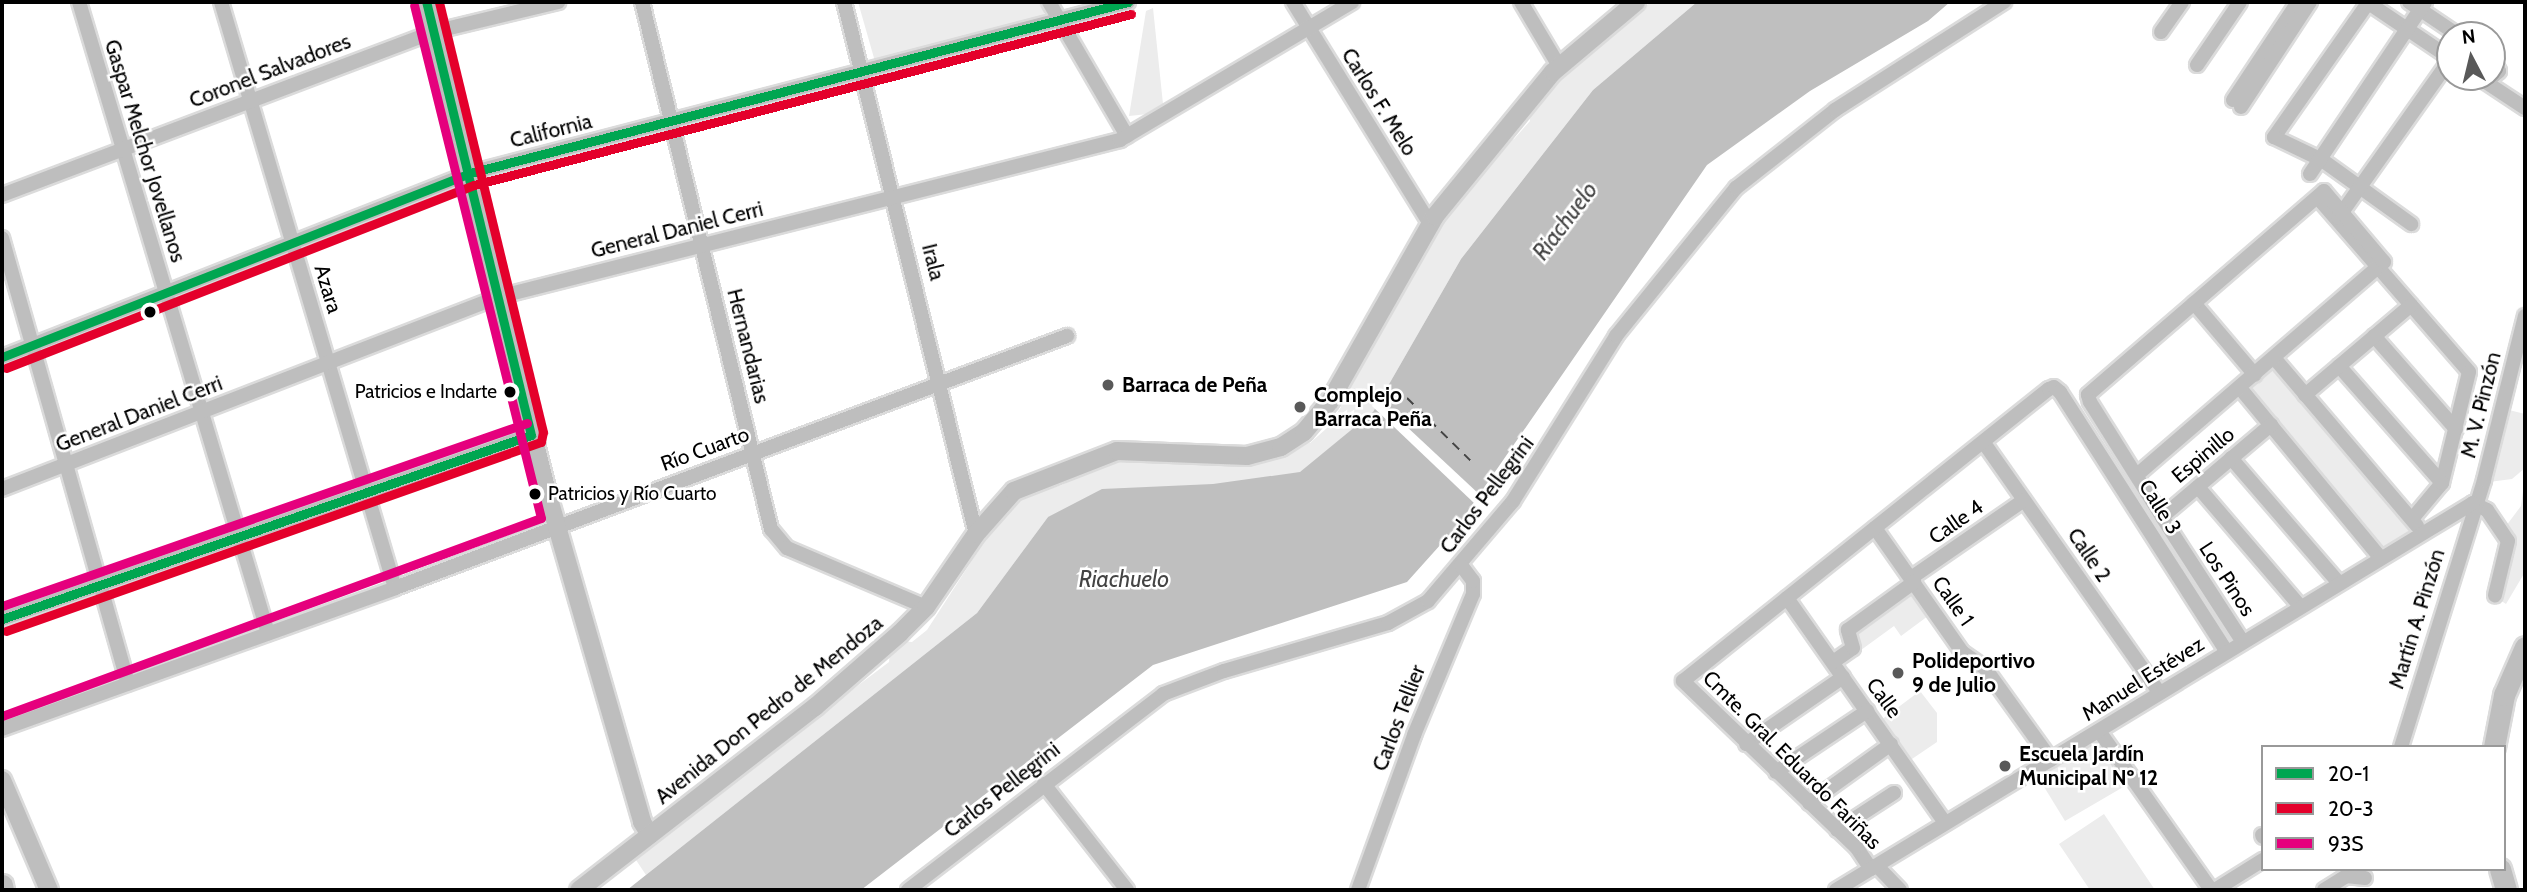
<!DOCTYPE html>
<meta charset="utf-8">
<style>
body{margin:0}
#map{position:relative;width:2527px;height:892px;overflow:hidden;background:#fff;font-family:Cabin,sans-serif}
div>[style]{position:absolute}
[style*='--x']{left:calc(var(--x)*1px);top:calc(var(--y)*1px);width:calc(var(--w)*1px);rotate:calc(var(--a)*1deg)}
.green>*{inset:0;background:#ececec}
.water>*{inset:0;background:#bfbfbf}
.pier>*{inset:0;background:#fff}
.ferry>*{height:2px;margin-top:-1px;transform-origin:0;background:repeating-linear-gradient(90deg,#444 0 9px,transparent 0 16px)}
.roads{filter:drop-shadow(2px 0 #dbdbdb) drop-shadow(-2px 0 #dbdbdb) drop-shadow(0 2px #dbdbdb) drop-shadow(0 -2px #dbdbdb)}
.minor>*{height:14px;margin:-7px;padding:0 7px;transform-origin:7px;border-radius:7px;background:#bebebe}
.major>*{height:18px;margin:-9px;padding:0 9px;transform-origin:9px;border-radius:9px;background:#bebebe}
.highway>*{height:21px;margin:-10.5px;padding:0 10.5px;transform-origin:10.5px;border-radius:10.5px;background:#bebebe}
.bus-1>*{height:9px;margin:-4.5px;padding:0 4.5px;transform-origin:4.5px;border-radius:4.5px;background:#00a651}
.bus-2>*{height:9px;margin:-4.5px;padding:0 4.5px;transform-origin:4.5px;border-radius:4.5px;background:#e4002b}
.bus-3>*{height:9px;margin:-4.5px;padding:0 4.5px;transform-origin:4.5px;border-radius:4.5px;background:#e5007d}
.dots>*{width:19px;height:19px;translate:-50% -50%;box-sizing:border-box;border:4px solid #fff;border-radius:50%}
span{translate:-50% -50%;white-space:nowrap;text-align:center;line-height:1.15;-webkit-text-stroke:5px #fff;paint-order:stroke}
.bus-label{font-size:19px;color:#000}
.right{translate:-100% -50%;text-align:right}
.left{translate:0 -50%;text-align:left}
.street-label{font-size:21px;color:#000}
.poi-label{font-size:21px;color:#000;font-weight:700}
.water-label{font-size:23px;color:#444;font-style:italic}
.frame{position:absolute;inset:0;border:4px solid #000;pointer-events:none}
.legend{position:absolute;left:2261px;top:745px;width:245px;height:126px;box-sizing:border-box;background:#fff;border:2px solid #999;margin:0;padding:9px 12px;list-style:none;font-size:21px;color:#000}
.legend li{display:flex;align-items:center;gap:14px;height:35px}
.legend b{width:35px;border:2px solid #999}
.north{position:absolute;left:2436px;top:21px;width:70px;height:70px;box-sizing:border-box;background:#fff;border:2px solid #999;border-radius:50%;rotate:353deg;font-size:19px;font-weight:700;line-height:28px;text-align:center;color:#000}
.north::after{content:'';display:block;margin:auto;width:24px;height:32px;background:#595959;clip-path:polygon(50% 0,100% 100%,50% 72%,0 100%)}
</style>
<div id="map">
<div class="green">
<i style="clip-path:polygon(858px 2px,1039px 2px,1045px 10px,1043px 17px,876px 65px)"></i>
<i style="clip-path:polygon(1651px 2px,1697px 2px,1593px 90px,1461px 259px,1373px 412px,1300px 473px,1048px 517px,977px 613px,646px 875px,636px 860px,647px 845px,889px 662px,890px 652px,900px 641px,912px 642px,927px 630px,982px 545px,990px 521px,1006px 503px,1044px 486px,1046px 490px,1062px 485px,1115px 458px,1219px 463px,1306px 438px,1310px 443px,1327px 428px,1341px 407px,1338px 404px,1360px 356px,1424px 257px,1421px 248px,1501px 145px,1514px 139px,1530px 121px,1528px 112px,1579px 52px,1588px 52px)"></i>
<i style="clip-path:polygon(1153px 8px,1163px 104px,1148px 114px,1129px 116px,1146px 11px)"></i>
<i style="clip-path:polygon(2274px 366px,2415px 529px,2382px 550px,2245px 391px)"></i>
<i style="clip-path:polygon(2509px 410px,2525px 414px,2525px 468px,2512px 479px,2489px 482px)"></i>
<i style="clip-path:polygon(2525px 476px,2525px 572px,2506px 604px,2500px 600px,2506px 526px,2521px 506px)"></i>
<i style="clip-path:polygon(1910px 592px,1928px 616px,1901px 636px,1894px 626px,1861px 650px,1850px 635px)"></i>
<i style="clip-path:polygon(1920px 691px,1937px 713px,1937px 742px,1909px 761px,1881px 720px)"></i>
<i style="clip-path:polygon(2098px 741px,2125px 786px,2065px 821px,2038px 777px)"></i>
<i style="clip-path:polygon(2104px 814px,2155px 890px,2090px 890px,2059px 844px)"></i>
</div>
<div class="water">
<i style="clip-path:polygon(1697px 2px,1950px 2px,1928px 21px,1810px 91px,1707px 165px,1459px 524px,1407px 582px,1153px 665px,861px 890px,627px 890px,977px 613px,1048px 517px,1102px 489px,1213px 484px,1300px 472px,1373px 412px,1461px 259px,1593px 90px)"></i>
</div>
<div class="pier">
<i style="clip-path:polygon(1376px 398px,1480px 495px,1474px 503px,1372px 406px)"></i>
</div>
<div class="ferry">
<i style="--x:1407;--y:398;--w:91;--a:44.6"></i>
</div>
<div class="roads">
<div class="minor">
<i style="--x:79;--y:2;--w:659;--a:73.33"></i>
<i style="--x:221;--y:2;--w:611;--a:73.46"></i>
<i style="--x:642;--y:2;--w:543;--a:76.25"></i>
<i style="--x:771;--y:529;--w:25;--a:50"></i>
<i style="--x:787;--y:548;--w:151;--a:23"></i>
<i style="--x:844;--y:2;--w:548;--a:76.07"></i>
<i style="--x:1049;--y:2;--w:155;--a:59.8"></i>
<i style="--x:1293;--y:2;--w:261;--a:58.3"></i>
<i style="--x:1521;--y:2;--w:74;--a:59.3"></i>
<i style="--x:2367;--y:2;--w:100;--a:34"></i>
<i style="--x:2409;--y:2;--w:59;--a:34"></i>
<i style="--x:2368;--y:3;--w:164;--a:125"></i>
<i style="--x:2274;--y:137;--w:53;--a:25.6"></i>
<i style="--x:2322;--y:160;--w:110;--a:35.7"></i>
<i style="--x:2161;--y:32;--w:37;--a:-55"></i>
<i style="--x:2197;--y:65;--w:76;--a:-55.7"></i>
<i style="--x:2478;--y:77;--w:56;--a:33.4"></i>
<i style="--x:2486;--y:82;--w:17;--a:-40"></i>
<i style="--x:2499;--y:71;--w:15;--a:-118"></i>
<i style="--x:2233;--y:100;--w:118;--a:-56.4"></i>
<i style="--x:2241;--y:107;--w:126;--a:-56.7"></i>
<i style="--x:2310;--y:174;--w:207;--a:-56.2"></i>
<i style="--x:2;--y:195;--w:461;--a:-20.7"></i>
<i style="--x:433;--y:32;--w:129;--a:-13.5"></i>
<i style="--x:2318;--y:198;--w:230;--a:49"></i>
<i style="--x:2469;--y:372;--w:114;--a:103.7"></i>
<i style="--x:2442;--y:483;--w:47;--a:129.8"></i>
<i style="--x:2338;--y:218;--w:194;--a:-54.7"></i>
<i style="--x:2;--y:238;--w:463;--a:74.2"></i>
<i style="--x:2194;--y:303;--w:94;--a:49.7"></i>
<i style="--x:2374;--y:336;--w:124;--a:48.6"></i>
<i style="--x:2;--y:357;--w:503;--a:-21.46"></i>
<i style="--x:470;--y:173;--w:680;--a:-14.57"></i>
<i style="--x:2275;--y:359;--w:219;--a:49.6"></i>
<i style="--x:2339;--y:366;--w:156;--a:48.6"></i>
<i style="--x:2240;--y:388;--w:219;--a:50.4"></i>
<i style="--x:2305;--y:395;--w:139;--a:-40.3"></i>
<i style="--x:1984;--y:443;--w:304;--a:54.9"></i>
<i style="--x:2231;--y:458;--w:165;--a:49.2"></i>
<i style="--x:2137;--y:475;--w:326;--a:-40.8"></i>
<i style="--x:2384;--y:262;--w:93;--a:-130.2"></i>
<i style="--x:2324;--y:191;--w:312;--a:139.2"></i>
<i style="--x:2088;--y:395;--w:7;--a:74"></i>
<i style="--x:2090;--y:402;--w:136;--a:57.9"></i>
<i style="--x:2162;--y:517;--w:149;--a:57.1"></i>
<i style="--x:2198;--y:487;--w:158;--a:49.4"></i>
<i style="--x:2;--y:489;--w:532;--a:-21.16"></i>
<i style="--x:498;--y:297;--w:642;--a:-14.17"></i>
<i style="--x:1120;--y:140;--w:270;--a:-30.7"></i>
<i style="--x:2473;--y:503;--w:16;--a:27"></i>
<i style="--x:2487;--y:510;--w:37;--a:56"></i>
<i style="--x:2508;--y:541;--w:56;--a:103.5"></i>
<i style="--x:2162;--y:517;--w:143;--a:-40.2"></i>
<i style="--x:1875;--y:528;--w:151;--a:54.9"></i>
<i style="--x:1962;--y:652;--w:28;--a:35"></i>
<i style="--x:1985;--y:668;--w:113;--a:54.3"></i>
<i style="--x:1911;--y:578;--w:137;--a:-34.6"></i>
<i style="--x:1787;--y:598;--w:275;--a:54.9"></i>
<i style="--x:2;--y:619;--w:560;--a:-19.18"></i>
<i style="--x:1833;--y:662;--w:24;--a:-35"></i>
<i style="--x:1853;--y:648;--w:19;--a:-106"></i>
<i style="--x:1848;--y:630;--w:82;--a:-36"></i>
<i style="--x:2;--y:729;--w:418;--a:-19.7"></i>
<i style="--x:395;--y:588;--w:718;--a:-20.56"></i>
<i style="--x:2099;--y:731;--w:194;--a:54.8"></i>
<i style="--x:1746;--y:744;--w:118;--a:-34.6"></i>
<i style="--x:2401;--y:747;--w:280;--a:-72.7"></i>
<i style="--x:2484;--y:480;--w:169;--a:-76"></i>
<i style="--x:1776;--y:772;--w:110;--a:-33.8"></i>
<i style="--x:1044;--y:784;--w:135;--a:51.9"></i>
<i style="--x:1809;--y:803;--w:101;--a:-35.7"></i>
<i style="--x:1837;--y:830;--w:68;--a:-33"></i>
<i style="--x:2262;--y:835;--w:2;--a:63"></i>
<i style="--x:1877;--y:866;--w:33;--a:46"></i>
<i style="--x:1871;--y:869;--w:27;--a:-124"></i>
<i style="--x:1856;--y:847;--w:240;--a:-136.2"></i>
<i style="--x:1683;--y:681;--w:468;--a:-38.6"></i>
<i style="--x:2049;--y:389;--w:5;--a:-22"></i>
<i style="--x:2054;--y:387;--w:8;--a:40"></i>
<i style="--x:2060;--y:392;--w:309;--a:57.3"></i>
<i style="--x:908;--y:890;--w:322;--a:-37.5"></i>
<i style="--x:1163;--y:694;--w:65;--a:-20.7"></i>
<i style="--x:1224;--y:671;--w:171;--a:-16.3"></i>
<i style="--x:1388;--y:623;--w:46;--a:-28.8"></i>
<i style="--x:1428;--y:601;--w:131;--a:-49.6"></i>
<i style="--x:1513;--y:501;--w:195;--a:-58"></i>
<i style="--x:1616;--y:336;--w:191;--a:-51"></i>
<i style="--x:1736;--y:188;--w:126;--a:-38.2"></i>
<i style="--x:1835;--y:110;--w:201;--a:-32.6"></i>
<i style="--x:1358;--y:890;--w:165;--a:-70.1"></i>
<i style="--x:1414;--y:735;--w:153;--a:-67.3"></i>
<i style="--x:1473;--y:594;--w:13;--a:-90"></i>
<i style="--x:1473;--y:581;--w:20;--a:-127"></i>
<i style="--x:1836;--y:890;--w:745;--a:-31.28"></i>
<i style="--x:2215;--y:890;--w:57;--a:-32"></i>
<i style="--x:2324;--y:890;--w:26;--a:-32"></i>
<i style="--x:2346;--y:876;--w:19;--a:6"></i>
</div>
<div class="major">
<i style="--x:426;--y:2;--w:505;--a:76.13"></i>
<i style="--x:547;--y:492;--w:343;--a:73.9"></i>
<i style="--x:642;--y:822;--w:15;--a:58"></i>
<i style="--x:2;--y:780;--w:120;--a:66.9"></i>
<i style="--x:579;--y:890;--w:299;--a:-37.8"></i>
<i style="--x:815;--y:707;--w:113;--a:-41"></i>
<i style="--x:900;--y:633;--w:37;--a:-45"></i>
<i style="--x:926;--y:607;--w:88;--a:-55.6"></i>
<i style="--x:976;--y:534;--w:57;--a:-48.5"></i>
<i style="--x:1014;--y:491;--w:110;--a:-21.2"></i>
<i style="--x:1117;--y:451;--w:130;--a:2.2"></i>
<i style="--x:1247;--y:456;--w:35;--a:-15"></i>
<i style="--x:1281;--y:447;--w:27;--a:-33"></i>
<i style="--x:1304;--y:432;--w:40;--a:-50"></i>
<i style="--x:1330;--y:401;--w:213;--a:-60.4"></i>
<i style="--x:1435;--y:216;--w:186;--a:-50.7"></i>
<i style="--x:1553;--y:72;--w:109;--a:-40.1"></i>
</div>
<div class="highway">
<i style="--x:2494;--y:747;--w:53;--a:-79.1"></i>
<i style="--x:2504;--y:695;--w:52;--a:-66.4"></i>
<i style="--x:2500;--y:869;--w:22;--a:74"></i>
<i style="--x:2;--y:885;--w:5;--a:79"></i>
</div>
</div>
<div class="bus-1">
<i style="--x:2;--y:357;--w:503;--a:-21.46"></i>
<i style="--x:470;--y:173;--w:680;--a:-14.57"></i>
<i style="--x:2;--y:619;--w:560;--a:-19.18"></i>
<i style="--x:531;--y:435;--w:446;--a:-103.6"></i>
</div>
<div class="bus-2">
<i style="--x:6;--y:368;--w:503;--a:-21.36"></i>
<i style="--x:474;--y:185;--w:679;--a:-14.59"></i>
<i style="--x:6;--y:631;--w:567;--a:-19.46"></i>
<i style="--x:541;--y:442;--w:10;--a:-79"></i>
<i style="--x:543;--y:432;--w:442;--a:-103.6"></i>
</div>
<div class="bus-3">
<i style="--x:2;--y:606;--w:556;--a:-19.22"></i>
<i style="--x:2;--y:716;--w:574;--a:-20.17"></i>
<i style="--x:541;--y:518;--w:528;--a:-103.9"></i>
</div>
<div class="dots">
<i style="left:150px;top:312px;background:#000"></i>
<i style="left:1108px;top:385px;background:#595959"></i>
<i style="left:510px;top:392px;background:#000"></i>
<i style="left:1300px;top:407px;background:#595959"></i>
<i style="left:535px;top:494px;background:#000"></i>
<i style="left:1898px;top:673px;background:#595959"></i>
<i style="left:2005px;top:766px;background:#595959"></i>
</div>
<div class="bus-label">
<span class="right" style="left:497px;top:392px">Patricios e Indarte</span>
<span class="left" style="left:548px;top:494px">Patricios y Río Cuarto</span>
</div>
<div class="street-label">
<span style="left:270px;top:71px;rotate:-21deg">Coronel Salvadores</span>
<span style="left:1379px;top:102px;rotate:58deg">Carlos F. Melo</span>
<span style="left:551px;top:131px;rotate:-14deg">California</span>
<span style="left:145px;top:151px;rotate:73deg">Gaspar Melchor Jovellanos</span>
<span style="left:677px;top:230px;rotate:-14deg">General Daniel Cerri</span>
<span style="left:933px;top:262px;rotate:76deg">Irala</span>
<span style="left:328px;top:289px;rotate:73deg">Azara</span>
<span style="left:748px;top:346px;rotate:76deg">Hernandarias</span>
<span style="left:2481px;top:405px;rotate:-76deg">M. V. Pinzón</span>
<span style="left:139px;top:414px;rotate:-21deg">General Daniel Cerri</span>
<span style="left:705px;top:449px;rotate:-20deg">Río Cuarto</span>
<span style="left:2203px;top:455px;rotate:-40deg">Espinillo</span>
<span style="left:1487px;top:495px;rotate:-53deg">Carlos Pellegrini</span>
<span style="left:2160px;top:507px;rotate:58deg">Calle 3</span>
<span style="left:1956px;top:522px;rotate:-35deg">Calle 4</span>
<span style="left:2089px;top:555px;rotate:56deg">Calle 2</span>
<span style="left:2227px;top:579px;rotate:57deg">Los Pinos</span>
<span style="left:1953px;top:601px;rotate:55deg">Calle 1</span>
<span style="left:2417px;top:619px;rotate:-73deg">Martín A. Pinzón</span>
<span style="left:2143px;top:679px;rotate:-32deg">Manuel Estévez</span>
<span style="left:1884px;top:698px;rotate:54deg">Calle</span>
<span style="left:769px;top:710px;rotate:-39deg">Avenida Don Pedro de Mendoza</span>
<span style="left:1399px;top:718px;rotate:-69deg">Carlos Tellier</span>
<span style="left:1792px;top:760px;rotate:45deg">Cmte. Gral. Eduardo Fariñas</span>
<span style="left:1002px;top:790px;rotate:-38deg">Carlos Pellegrini</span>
</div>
<div class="poi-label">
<span class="left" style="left:1122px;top:385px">Barraca de Peña</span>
<span class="left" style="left:1314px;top:407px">Complejo<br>Barraca Peña</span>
<span class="left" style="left:1912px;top:673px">Polideportivo<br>9 de Julio</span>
<span class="left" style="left:2019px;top:766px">Escuela Jardín<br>Municipal Nº 12</span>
</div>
<div class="water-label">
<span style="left:1565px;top:221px;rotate:-53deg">Riachuelo</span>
<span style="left:1124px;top:579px">Riachuelo</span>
</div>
<div class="frame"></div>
<ul class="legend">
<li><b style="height:9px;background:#00a651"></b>20-1</li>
<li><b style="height:9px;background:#e4002b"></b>20-3</li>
<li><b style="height:9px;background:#e5007d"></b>93S</li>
</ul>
<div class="north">N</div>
</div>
